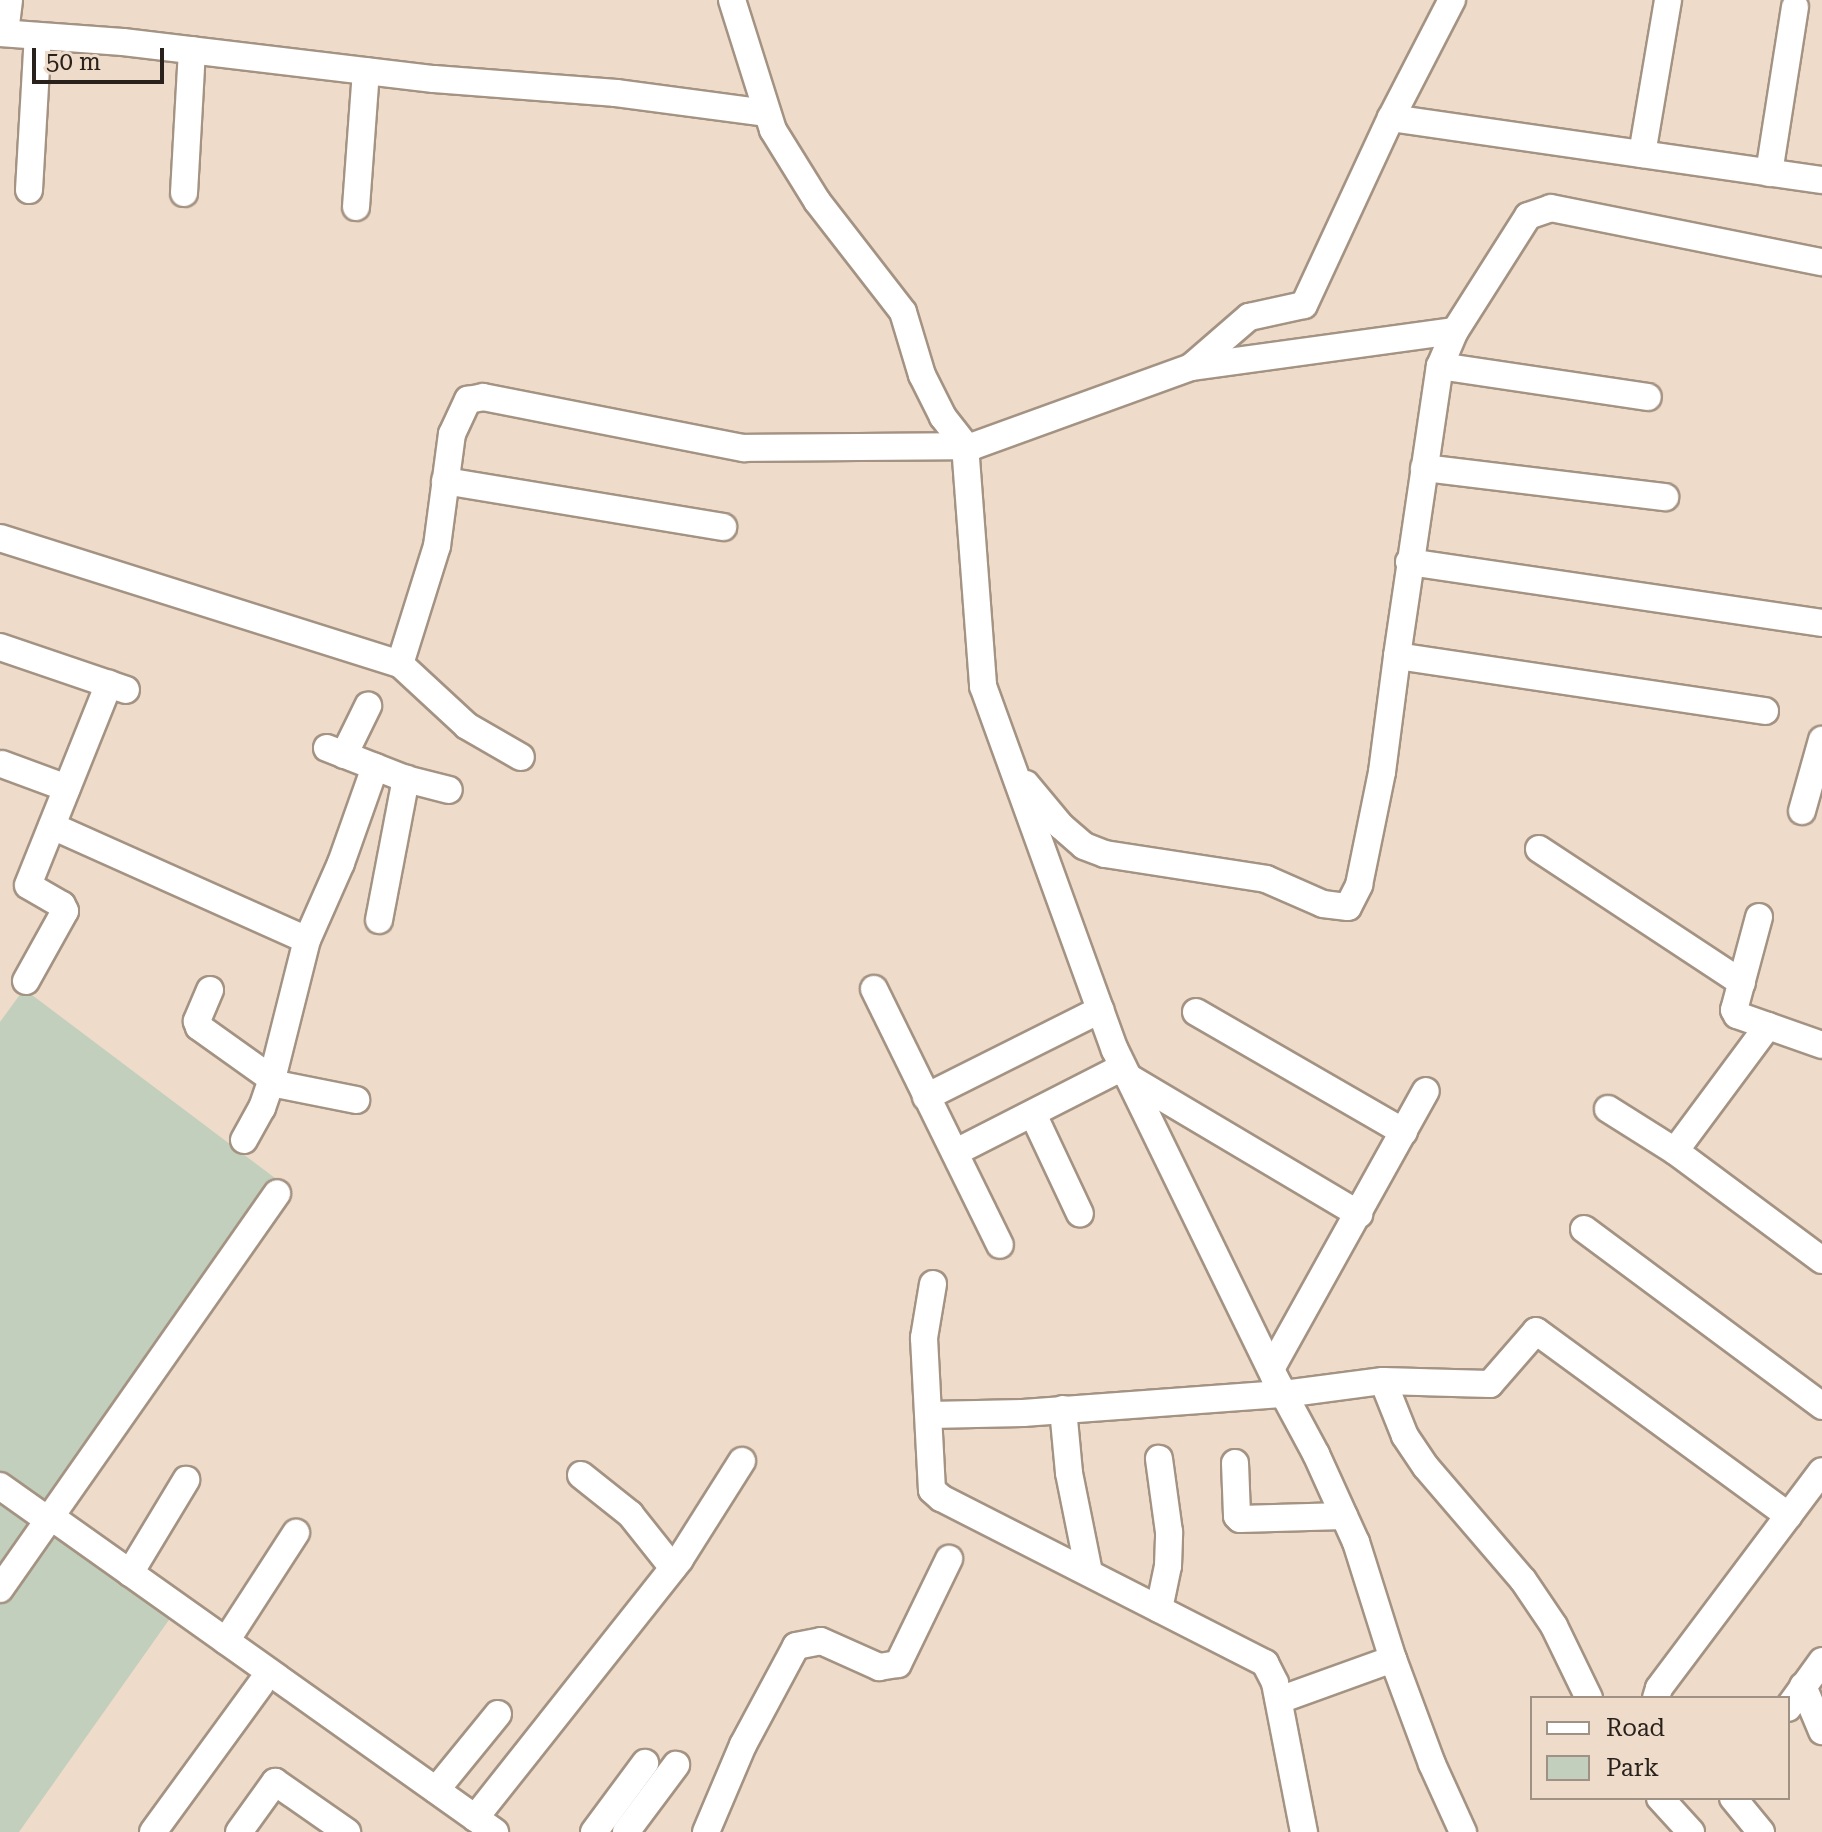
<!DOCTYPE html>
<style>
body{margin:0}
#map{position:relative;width:1822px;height:1832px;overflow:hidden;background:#eedbca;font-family:"Roboto Serif",serif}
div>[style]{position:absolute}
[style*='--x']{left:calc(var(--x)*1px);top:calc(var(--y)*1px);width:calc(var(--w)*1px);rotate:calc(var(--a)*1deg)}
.green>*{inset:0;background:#c1cfbc}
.roads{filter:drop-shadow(2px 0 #a49383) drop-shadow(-2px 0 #a49383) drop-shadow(0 2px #a49383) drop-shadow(0 -2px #a49383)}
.minor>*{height:26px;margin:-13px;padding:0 13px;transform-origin:13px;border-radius:13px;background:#fff}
span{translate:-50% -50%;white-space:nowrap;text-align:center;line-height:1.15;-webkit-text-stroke:8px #eedbca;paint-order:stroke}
.legend{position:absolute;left:1530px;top:1696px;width:260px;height:104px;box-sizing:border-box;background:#eedbca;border:2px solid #9f9184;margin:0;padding:10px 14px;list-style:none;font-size:24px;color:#29221c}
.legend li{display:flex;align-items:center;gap:16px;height:40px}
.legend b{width:40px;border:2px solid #9f9184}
.scale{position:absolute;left:32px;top:48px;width:132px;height:36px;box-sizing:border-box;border:4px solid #29221c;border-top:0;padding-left:10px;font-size:24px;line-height:28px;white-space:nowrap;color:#29221c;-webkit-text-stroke:6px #eedbca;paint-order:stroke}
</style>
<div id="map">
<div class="green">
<i style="clip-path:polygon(24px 989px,279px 1181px,0 1575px,0 1022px)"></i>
<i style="clip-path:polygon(51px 1527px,171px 1617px,19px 1832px,0 1832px,0 1602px)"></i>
</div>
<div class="roads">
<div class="minor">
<i style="--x:732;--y:0;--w:136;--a:72.5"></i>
<i style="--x:773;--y:130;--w:84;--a:58.2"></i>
<i style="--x:817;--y:201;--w:140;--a:52.2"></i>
<i style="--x:903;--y:312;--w:66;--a:73.2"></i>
<i style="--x:922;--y:375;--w:47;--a:63.4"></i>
<i style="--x:943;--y:417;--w:36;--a:52"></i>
<i style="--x:965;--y:445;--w:242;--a:85.7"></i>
<i style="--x:983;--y:686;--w:387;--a:70.1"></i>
<i style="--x:1115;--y:1050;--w:363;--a:64"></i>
<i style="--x:1274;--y:1376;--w:89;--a:61.7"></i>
<i style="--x:1316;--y:1454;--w:97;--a:65.6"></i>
<i style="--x:1356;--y:1542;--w:123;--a:72.5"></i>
<i style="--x:1393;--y:1659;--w:112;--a:69.6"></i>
<i style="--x:1432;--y:1764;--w:75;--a:65.5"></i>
<i style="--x:0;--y:33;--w:123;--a:4.2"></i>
<i style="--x:123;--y:42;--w:313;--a:6.8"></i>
<i style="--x:434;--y:79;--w:183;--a:4.4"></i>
<i style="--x:616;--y:93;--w:151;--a:7.6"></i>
<i style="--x:5;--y:33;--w:33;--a:-83"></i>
<i style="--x:1391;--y:118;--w:133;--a:-62.7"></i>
<i style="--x:1642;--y:154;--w:156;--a:-80.4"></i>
<i style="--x:1769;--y:173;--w:168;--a:-81.1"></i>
<i style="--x:29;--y:190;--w:154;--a:-86.7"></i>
<i style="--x:184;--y:193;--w:143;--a:-86.8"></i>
<i style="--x:356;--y:207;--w:136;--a:-85.8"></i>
<i style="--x:1440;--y:366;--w:210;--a:8.5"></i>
<i style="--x:1191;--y:367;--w:77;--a:-40.8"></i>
<i style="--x:1249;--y:317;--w:56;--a:-12.3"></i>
<i style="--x:1304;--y:305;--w:206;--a:-65.1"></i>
<i style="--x:1391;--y:118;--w:435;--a:8.2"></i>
<i style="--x:1424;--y:468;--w:243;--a:6.9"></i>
<i style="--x:445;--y:481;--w:282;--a:9.4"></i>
<i style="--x:0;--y:538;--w:419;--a:17.5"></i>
<i style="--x:400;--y:664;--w:124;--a:-72.6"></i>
<i style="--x:437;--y:546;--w:113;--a:-82.4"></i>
<i style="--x:452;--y:434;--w:38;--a:-65"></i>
<i style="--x:468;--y:400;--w:15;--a:-11"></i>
<i style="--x:483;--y:397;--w:266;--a:11.1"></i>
<i style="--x:744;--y:448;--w:229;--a:-0.5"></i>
<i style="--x:973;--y:446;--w:232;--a:-19.9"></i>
<i style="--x:1191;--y:367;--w:266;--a:-7.8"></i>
<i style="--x:1409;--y:562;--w:417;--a:8.4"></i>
<i style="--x:0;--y:647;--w:133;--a:18.8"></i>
<i style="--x:400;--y:664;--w:91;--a:42.8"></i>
<i style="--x:467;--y:726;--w:62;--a:29.9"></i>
<i style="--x:1765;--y:711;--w:372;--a:-171.5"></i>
<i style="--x:1397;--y:656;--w:293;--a:-81.6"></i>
<i style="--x:1440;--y:366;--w:38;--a:-67"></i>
<i style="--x:1455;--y:331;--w:136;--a:-57.6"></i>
<i style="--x:1528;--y:216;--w:24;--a:-19"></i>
<i style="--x:1551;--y:208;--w:276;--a:11.3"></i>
<i style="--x:327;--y:748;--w:85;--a:21.4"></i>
<i style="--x:406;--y:779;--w:44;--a:14.3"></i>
<i style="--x:344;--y:755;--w:55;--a:-63.9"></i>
<i style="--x:2;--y:764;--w:69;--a:20.3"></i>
<i style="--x:1026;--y:784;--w:55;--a:50.2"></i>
<i style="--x:1061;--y:826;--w:30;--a:41"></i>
<i style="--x:1084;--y:846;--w:22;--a:21"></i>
<i style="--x:1105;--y:854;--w:163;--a:8.8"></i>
<i style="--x:1266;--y:879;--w:62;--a:23.7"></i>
<i style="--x:1323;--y:904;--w:25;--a:7"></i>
<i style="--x:1348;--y:907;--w:25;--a:-63"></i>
<i style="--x:1359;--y:885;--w:115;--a:-78.5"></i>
<i style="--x:1382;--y:772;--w:117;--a:-82.6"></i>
<i style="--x:1802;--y:811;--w:74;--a:-74.3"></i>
<i style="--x:52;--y:826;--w:279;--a:24.1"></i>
<i style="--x:1539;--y:849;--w:243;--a:33.4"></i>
<i style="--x:1759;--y:917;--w:96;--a:105"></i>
<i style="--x:1734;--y:1010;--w:6;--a:59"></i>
<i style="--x:1737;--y:1015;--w:90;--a:19.4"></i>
<i style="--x:379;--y:920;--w:144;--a:-79.2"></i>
<i style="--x:26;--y:981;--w:80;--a:-60.9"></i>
<i style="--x:65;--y:911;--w:7;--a:-117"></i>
<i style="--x:62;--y:905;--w:39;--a:-150"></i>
<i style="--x:28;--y:885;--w:217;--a:-68.1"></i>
<i style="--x:874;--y:989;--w:285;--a:63.8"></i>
<i style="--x:210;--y:990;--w:34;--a:113"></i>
<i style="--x:197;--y:1021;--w:6;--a:72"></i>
<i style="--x:199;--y:1027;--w:90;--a:35.5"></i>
<i style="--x:1196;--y:1012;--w:240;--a:30"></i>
<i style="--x:1128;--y:1077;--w:269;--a:30.7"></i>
<i style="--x:271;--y:1083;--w:87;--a:11.3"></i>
<i style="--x:926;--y:1097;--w:195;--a:-26.6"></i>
<i style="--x:1608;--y:1109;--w:79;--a:32.1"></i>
<i style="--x:1675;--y:1151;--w:183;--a:36.6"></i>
<i style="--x:1033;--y:1114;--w:110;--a:64.8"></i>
<i style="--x:244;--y:1140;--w:37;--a:-61"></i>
<i style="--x:262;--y:1108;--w:31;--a:-71"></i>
<i style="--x:272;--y:1079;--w:143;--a:-75.9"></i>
<i style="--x:307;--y:940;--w:84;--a:-66.2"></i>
<i style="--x:341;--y:863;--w:102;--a:-70.5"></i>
<i style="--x:1675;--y:1151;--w:156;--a:-53.4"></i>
<i style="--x:956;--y:1152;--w:187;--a:-27"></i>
<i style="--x:1584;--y:1229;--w:297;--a:36.6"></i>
<i style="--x:933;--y:1284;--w:55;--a:99.5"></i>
<i style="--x:924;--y:1338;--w:152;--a:87"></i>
<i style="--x:932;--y:1490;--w:12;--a:42"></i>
<i style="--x:941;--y:1498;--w:364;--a:27"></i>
<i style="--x:1265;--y:1663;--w:22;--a:63"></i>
<i style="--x:1275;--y:1683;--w:152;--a:79"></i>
<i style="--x:1271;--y:1369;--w:318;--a:-60.9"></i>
<i style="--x:1383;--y:1381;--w:59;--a:68.2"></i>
<i style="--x:1405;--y:1436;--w:37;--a:56"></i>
<i style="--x:1426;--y:1467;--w:149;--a:49.4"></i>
<i style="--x:1523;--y:1580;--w:55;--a:56"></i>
<i style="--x:1554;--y:1626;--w:80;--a:64.1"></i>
<i style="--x:1063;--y:1409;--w:64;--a:84.6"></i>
<i style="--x:1069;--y:1473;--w:101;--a:78.6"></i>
<i style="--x:930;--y:1415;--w:93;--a:-1.2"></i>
<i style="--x:1023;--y:1413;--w:262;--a:-4.2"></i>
<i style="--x:1284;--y:1394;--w:100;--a:-7.5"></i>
<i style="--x:1383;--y:1381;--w:107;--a:1.6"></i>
<i style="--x:1490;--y:1384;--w:70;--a:-49"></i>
<i style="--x:1536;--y:1331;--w:313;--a:36.2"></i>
<i style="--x:1235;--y:1463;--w:53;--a:87.8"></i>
<i style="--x:1237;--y:1516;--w:4;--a:45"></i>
<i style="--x:1240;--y:1519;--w:104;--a:-1.7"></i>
<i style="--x:581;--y:1475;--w:63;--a:38.5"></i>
<i style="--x:630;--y:1514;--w:69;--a:51.5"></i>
<i style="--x:0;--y:1486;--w:59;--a:35.3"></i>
<i style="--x:50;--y:1516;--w:546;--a:35.38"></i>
<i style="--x:130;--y:1573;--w:109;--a:-58.9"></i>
<i style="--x:0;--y:1589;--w:483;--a:-55"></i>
<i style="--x:1159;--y:1609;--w:44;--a:-78.2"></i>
<i style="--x:1168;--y:1566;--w:34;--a:-88"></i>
<i style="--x:1169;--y:1532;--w:74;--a:-97.8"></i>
<i style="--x:226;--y:1641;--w:129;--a:-57.1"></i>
<i style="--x:1803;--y:1686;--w:49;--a:67.1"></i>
<i style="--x:1656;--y:1698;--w:10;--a:-73"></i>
<i style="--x:1659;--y:1688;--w:271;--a:-53.1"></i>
<i style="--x:1279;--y:1700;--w:121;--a:-19.8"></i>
<i style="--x:1788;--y:1708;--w:58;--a:-54.1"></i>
<i style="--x:436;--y:1790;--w:98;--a:-50.8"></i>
<i style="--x:1660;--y:1798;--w:46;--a:47.6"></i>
<i style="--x:1733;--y:1798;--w:44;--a:50.5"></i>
<i style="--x:475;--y:1818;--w:330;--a:-51.6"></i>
<i style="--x:680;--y:1559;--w:116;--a:-57.7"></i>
<i style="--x:153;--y:1832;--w:183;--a:-53.9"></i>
<i style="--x:239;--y:1832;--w:62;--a:-54.2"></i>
<i style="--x:275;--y:1782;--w:88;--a:34.8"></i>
<i style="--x:594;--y:1832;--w:86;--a:-53.5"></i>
<i style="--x:626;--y:1832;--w:84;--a:-53.3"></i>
<i style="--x:706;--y:1832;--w:95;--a:-67"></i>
<i style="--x:743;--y:1745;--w:112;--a:-61.8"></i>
<i style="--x:796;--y:1646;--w:25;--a:-11"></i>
<i style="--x:821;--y:1641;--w:64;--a:24.1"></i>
<i style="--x:879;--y:1667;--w:19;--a:-9"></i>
<i style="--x:898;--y:1664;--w:117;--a:-64.1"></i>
</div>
</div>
<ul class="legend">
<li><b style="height:10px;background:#fff"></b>Road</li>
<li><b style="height:22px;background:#c1cfbc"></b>Park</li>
</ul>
<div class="scale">50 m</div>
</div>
